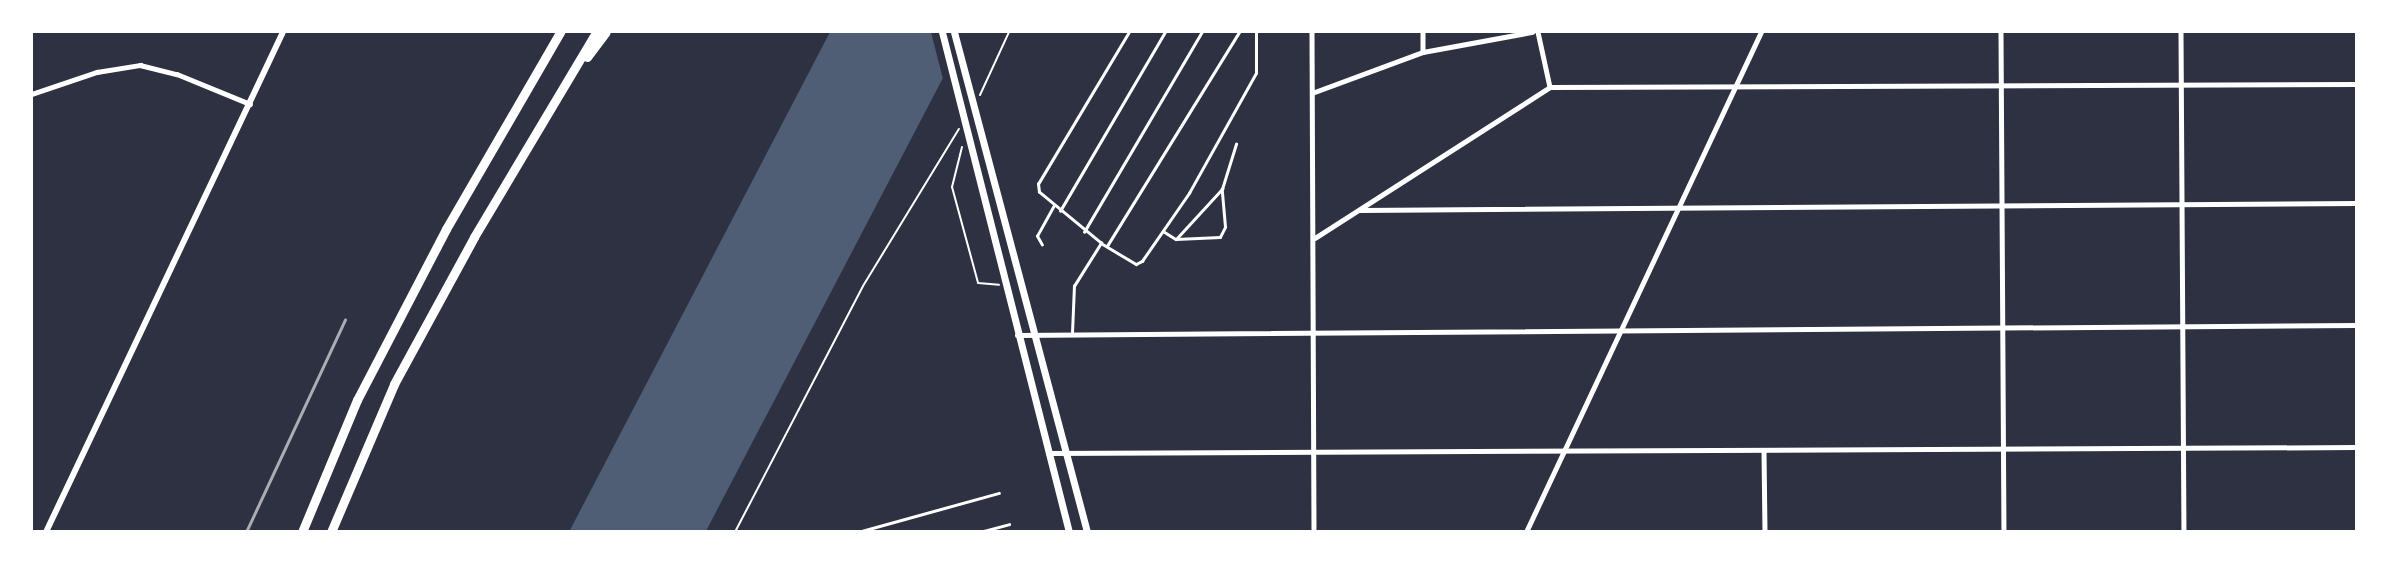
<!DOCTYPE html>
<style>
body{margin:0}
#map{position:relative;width:2388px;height:563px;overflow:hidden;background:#2d3142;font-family:Mulish,sans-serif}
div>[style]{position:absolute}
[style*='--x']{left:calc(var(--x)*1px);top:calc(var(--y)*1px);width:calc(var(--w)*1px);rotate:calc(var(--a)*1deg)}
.water>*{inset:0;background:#4f5d75}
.pier>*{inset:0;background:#2d3142}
.path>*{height:2px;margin:-1px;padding:0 1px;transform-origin:1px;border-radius:1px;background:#fff}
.service>*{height:2.5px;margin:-1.25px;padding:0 1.25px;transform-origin:1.25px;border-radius:1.25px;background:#fff}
.minor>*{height:4.5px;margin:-2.25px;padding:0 2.25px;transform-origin:2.25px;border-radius:2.25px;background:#fff}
.tertiary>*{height:6px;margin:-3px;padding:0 3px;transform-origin:3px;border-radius:3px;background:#fff}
.primary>*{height:7px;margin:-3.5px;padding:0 3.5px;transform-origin:3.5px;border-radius:3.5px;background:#fff}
.motorway>*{height:9px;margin:-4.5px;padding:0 4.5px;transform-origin:4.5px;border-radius:4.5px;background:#fff}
.rail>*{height:2.5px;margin:-1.25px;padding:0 1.25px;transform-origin:1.25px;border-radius:1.25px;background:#abadb3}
span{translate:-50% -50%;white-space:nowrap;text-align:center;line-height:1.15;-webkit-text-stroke:7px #fff;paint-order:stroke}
.frame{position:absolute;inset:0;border:33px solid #fff;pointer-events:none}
</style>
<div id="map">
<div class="water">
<i style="clip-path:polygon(830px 32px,967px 32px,706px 531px,569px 532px)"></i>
</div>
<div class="pier">
<i style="clip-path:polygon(931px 32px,966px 32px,967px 39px,944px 83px)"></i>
</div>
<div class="path">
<i style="--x:980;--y:95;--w:69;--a:-65.3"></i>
<i style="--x:962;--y:147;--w:41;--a:104"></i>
<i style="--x:952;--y:187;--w:99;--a:74.8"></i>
<i style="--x:978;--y:283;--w:21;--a:5"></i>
<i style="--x:735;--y:532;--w:277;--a:-62.5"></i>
<i style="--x:863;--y:286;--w:184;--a:-58.6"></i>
</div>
<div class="service">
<i style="--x:1060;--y:211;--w:208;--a:-59.6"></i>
<i style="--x:1163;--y:231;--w:15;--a:32"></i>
<i style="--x:1176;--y:239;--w:44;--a:-2.6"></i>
<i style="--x:1220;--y:237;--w:11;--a:-63"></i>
<i style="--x:1225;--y:227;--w:38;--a:-95"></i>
<i style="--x:1222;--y:189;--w:47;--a:-72.7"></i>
<i style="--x:1084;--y:232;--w:232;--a:-59.5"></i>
<i style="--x:1177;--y:238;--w:67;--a:-47.4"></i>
<i style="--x:1101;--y:243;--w:41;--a:31"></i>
<i style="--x:1136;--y:264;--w:7;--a:-27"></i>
<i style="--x:1142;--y:261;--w:83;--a:-55.3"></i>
<i style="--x:1189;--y:193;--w:137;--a:-60.8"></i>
<i style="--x:1256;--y:73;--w:41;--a:-90"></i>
<i style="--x:1042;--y:245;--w:10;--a:-119"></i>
<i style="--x:1037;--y:236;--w:35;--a:-61"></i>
<i style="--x:1107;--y:246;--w:251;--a:-58.3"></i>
<i style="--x:1072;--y:333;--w:47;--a:-87.6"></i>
<i style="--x:1074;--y:286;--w:51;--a:-57.9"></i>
<i style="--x:1101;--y:243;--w:80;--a:-140.6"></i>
<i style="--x:1039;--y:192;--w:8;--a:-97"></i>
<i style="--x:1038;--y:184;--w:177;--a:-59.1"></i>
<i style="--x:858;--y:532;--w:146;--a:-15.5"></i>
<i style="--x:980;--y:532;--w:30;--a:-15"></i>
</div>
<div class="minor">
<i style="--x:1312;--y:32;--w:500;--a:89.77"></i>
<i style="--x:1423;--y:32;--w:20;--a:90"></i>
<i style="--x:1538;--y:32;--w:56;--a:77.7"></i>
<i style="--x:2001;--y:32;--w:500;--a:89.66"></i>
<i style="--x:2181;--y:32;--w:500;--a:89.66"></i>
<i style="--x:1312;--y:93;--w:118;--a:-20.3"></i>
<i style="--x:1423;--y:52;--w:111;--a:-10.4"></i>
<i style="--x:32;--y:94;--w:69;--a:-18.7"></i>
<i style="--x:97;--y:72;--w:44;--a:-9.2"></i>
<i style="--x:140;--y:65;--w:38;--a:14"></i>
<i style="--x:177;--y:74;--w:79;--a:22.3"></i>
<i style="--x:1360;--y:210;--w:996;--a:-0.4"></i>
<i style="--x:1315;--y:238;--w:279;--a:-32.7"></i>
<i style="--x:1550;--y:87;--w:806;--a:-0.21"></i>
<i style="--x:1017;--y:335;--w:1339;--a:-0.43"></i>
<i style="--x:1764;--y:450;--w:82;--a:89.3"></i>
<i style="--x:1048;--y:453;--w:1308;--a:-0.26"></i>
<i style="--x:1526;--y:532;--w:552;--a:-64.83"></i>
</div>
<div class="tertiary">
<i style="--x:46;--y:532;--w:553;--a:-64.64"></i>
</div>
<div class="primary">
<i style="--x:942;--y:32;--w:516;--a:75.75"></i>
<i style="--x:954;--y:32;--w:517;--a:75.1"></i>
</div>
<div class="motorway">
<i style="--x:587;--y:57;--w:31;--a:-53"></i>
<i style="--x:302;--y:532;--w:143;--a:-67.4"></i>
<i style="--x:357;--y:400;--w:193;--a:-62.5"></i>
<i style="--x:446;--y:229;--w:228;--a:-59.9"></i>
<i style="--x:331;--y:532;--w:161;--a:-66.9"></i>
<i style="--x:394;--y:384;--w:167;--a:-61.4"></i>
<i style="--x:474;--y:237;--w:239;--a:-59.2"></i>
</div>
<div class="rail">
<i style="--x:246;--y:532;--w:234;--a:-65"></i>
</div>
<div class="frame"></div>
</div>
